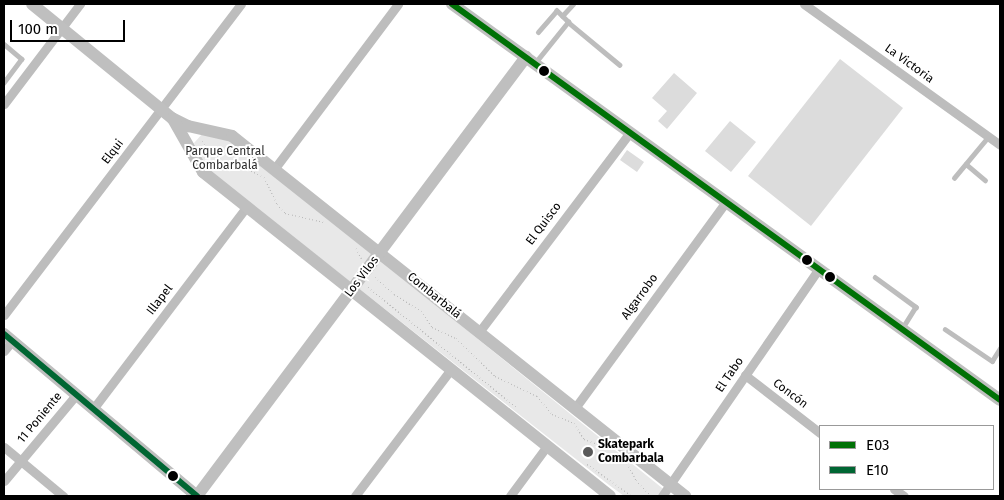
<!DOCTYPE html>
<meta charset="utf-8">
<style>
body{margin:0}
#map{position:relative;width:1004px;height:500px;overflow:hidden;background:#fff;font-family:"Fira Sans",sans-serif}
div>[style]{position:absolute}
[style*='--x']{left:calc(var(--x)*1px);top:calc(var(--y)*1px);width:calc(var(--w)*1px);rotate:calc(var(--a)*1deg)}
.green>*{inset:0;background:#e8e8e8}
.building>*{inset:0;background:#dcdcdc}
.path>*{height:1px;margin-top:-0.5px;transform-origin:0;background:repeating-linear-gradient(90deg,#b8b8b8 0 1px,transparent 0 3.5px)}
.lane>*{height:4.5px;margin:-2.25px;padding:0 2.25px;transform-origin:2.25px;border-radius:2.25px;background:#bdbdbd}
.street>*{height:9px;margin:-4.5px;padding:0 4.5px;transform-origin:4.5px;border-radius:4.5px;background:#bdbdbd}
.secondary>*{height:12px;margin:-6px;padding:0 6px;transform-origin:6px;border-radius:6px;background:#bfbfbf}
.bus-1>*{height:6px;margin:-3px;padding:0 3px;transform-origin:3px;border-radius:3px;background:#007106}
.bus-2>*{height:6px;margin:-3px;padding:0 3px;transform-origin:3px;border-radius:3px;background:#063}
.dots>*{width:14px;height:14px;translate:-50% -50%;box-sizing:border-box;border:2px solid #fff;border-radius:50%}
span{translate:-50% -50%;white-space:nowrap;text-align:center;line-height:1.15;-webkit-text-stroke:4px #fff;paint-order:stroke}
.street-label{font-size:12px;color:#000}
.park-label{font-size:12px;color:#2d2d2d}
.poi-label{font-size:12px;color:#000;font-weight:700}
.left{translate:0 -50%;text-align:left}
.frame{position:absolute;inset:0;border:5px solid #000;pointer-events:none}
.legend{position:absolute;left:819px;top:425px;width:175px;height:65px;box-sizing:border-box;background:#fff;border:1px solid #999;margin:0;padding:6px 9px;list-style:none;font-size:15px;color:#000}
.legend li{display:flex;align-items:center;gap:10px;height:25px}
.legend b{width:25px;border:1px solid #999}
.scale{position:absolute;left:10px;top:20px;width:115px;height:22px;box-sizing:border-box;border:2px solid #000;border-top:0;padding-left:6px;font-size:15px;line-height:18px;white-space:nowrap;color:#000;-webkit-text-stroke:4px #fff;paint-order:stroke}
</style>
<div id="map">
<div class="green">
<i style="clip-path:polygon(203px 133px,228px 137px,672px 496px,624px 496px,609px 485px,204px 167px,194px 143px)"></i>
</div>
<div class="building">
<i style="clip-path:polygon(840px 59px,903px 108px,811px 226px,748px 176px)"></i>
<i style="clip-path:polygon(674px 73px,697px 93px,667px 129px,658px 121px,667px 111px,652px 98px)"></i>
<i style="clip-path:polygon(730px 121px,756px 142px,731px 172px,705px 151px)"></i>
<i style="clip-path:polygon(627px 150px,644px 162px,637px 172px,620px 160px)"></i>
</div>
<div class="path">
<i style="--x:202;--y:141;--w:39;--a:44"></i>
<i style="--x:230;--y:168;--w:18;--a:3"></i>
<i style="--x:248;--y:169;--w:18;--a:27"></i>
<i style="--x:264;--y:177;--w:30;--a:64"></i>
<i style="--x:277;--y:204;--w:12;--a:48"></i>
<i style="--x:285;--y:213;--w:40;--a:13"></i>
<i style="--x:356;--y:248;--w:13;--a:63"></i>
<i style="--x:375;--y:277;--w:25;--a:42"></i>
<i style="--x:394;--y:294;--w:32;--a:32"></i>
<i style="--x:421;--y:311;--w:19;--a:55"></i>
<i style="--x:432;--y:327;--w:26;--a:25"></i>
<i style="--x:456;--y:338;--w:54;--a:44.3"></i>
<i style="--x:495;--y:376;--w:47;--a:25.5"></i>
<i style="--x:537;--y:396;--w:23;--a:50"></i>
<i style="--x:552;--y:414;--w:24;--a:22"></i>
<i style="--x:574;--y:423;--w:19;--a:58"></i>
<i style="--x:584;--y:439;--w:23;--a:20"></i>
<i style="--x:368;--y:287;--w:191;--a:39"></i>
<i style="--x:627;--y:463;--w:19;--a:62"></i>
<i style="--x:636;--y:480;--w:22;--a:47"></i>
<i style="--x:587;--y:464;--w:55;--a:35.4"></i>
</div>
<div class="lane">
<i style="--x:562;--y:16;--w:16;--a:-47"></i>
<i style="--x:568;--y:22;--w:67;--a:39.6"></i>
<i style="--x:4;--y:44;--w:23;--a:40"></i>
<i style="--x:22;--y:59;--w:30;--a:127"></i>
<i style="--x:535;--y:63;--w:53;--a:-51.2"></i>
<i style="--x:568;--y:22;--w:16;--a:-135"></i>
<i style="--x:557;--y:11;--w:28;--a:131"></i>
<i style="--x:966;--y:164;--w:25;--a:40"></i>
<i style="--x:954;--y:178;--w:53;--a:-50.3"></i>
<i style="--x:875;--y:277;--w:51;--a:36.2"></i>
<i style="--x:916;--y:307;--w:26;--a:122"></i>
<i style="--x:945;--y:329;--w:57;--a:34.2"></i>
<i style="--x:992;--y:361;--w:15;--a:-58"></i>
</div>
<div class="street">
<i style="--x:804;--y:4;--w:241;--a:35.7"></i>
<i style="--x:4;--y:104;--w:126;--a:-52.8"></i>
<i style="--x:275;--y:168;--w:205;--a:-53.1"></i>
<i style="--x:4;--y:315;--w:391;--a:-52.7"></i>
<i style="--x:479;--y:332;--w:251;--a:-52.9"></i>
<i style="--x:4;--y:351;--w:13;--a:-51"></i>
<i style="--x:745;--y:375;--w:95;--a:37.7"></i>
<i style="--x:575;--y:408;--w:255;--a:-53.8"></i>
<i style="--x:93;--y:409;--w:255;--a:-52.8"></i>
<i style="--x:4;--y:447;--w:77;--a:39.7"></i>
<i style="--x:4;--y:481;--w:112;--a:-50.1"></i>
<i style="--x:894;--y:489;--w:12;--a:35"></i>
<i style="--x:355;--y:496;--w:159;--a:-52.9"></i>
<i style="--x:510;--y:496;--w:62;--a:-53.5"></i>
<i style="--x:662;--y:496;--w:277;--a:-55.4"></i>
</div>
<div class="secondary">
<i style="--x:32;--y:4;--w:181;--a:39.2"></i>
<i style="--x:172;--y:118;--w:18;--a:27"></i>
<i style="--x:188;--y:126;--w:45;--a:12.8"></i>
<i style="--x:232;--y:136;--w:579;--a:38.47"></i>
<i style="--x:452;--y:4;--w:676;--a:35.85"></i>
<i style="--x:173;--y:119;--w:61;--a:60.5"></i>
<i style="--x:203;--y:172;--w:520;--a:38.52"></i>
<i style="--x:4;--y:334;--w:252;--a:40"></i>
<i style="--x:197;--y:496;--w:549;--a:-53.15"></i>
</div>
<div class="bus-1">
<i style="--x:452;--y:4;--w:676;--a:35.85"></i>
</div>
<div class="bus-2">
<i style="--x:4;--y:334;--w:252;--a:40"></i>
</div>
<div class="dots">
<i style="left:544px;top:71px;background:#000"></i>
<i style="left:807px;top:260px;background:#000"></i>
<i style="left:830px;top:277px;background:#000"></i>
<i style="left:588px;top:452px;background:#595959"></i>
<i style="left:173px;top:476px;background:#000"></i>
</div>
<div class="street-label">
<span style="left:909px;top:64px;rotate:36deg">La Victoria</span>
<span style="left:113px;top:152px;rotate:-53deg">Elqui</span>
<span style="left:544px;top:224px;rotate:-53deg">El Quisco</span>
<span style="left:362px;top:277px;rotate:-53deg">Los Vilos</span>
<span style="left:434px;top:296px;rotate:39deg">Combarbalá</span>
<span style="left:640px;top:297px;rotate:-54deg">Algarrobo</span>
<span style="left:160px;top:300px;rotate:-53deg">Illapel</span>
<span style="left:730px;top:375px;rotate:-56deg">El Tabo</span>
<span style="left:790px;top:394px;rotate:37deg">Concón</span>
<span style="left:40px;top:418px;rotate:-50deg">11 Poniente</span>
</div>
<div class="park-label">
<span style="left:225px;top:159px">Parque Central<br>Combarbalá</span>
</div>
<div class="poi-label">
<span class="left" style="left:598px;top:452px">Skatepark<br>Combarbala</span>
</div>
<div class="frame"></div>
<ul class="legend">
<li><b style="height:6px;background:#007106"></b>E03</li>
<li><b style="height:6px;background:#063"></b>E10</li>
</ul>
<div class="scale">100 m</div>
</div>
